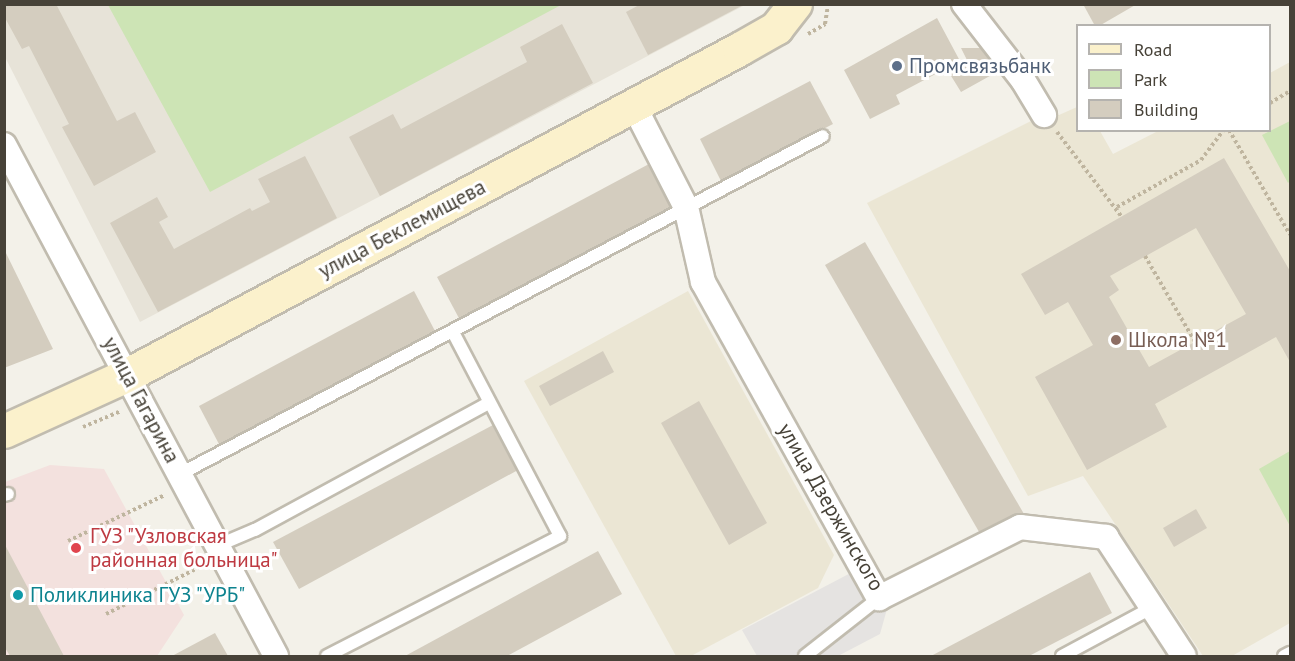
<!DOCTYPE html>
<meta charset="utf-8">
<style>
body{margin:0}
#map{position:relative;width:1295px;height:661px;overflow:hidden;background:#f3f1e9;font-family:"PT Sans",sans-serif}
div>[style]{position:absolute}
[style*='--x']{left:calc(var(--x)*1px);top:calc(var(--y)*1px);width:calc(var(--w)*1px);rotate:calc(var(--a)*1deg)}
.residential>*{inset:0;background:#e7e3d8}
.education>*{inset:0;background:#ebe6d4}
.medical>*{inset:0;background:#f3e1de}
.green>*{inset:0;background:#cde4b5}
.parking>*{inset:0;background:#e5e3e1}
.building>*{inset:0;background:#d4cdbf}
.path>*{height:4px;margin-top:-2px;transform-origin:0;background:repeating-linear-gradient(90deg,#bfb59f 0 3px,transparent 0 6px)}
.roads{filter:drop-shadow(2px 0 #c1bcaf) drop-shadow(-2px 0 #c1bcaf) drop-shadow(0 2px #c1bcaf) drop-shadow(0 -2px #c1bcaf)}
.service>*{height:12px;margin:-6px;padding:0 6px;transform-origin:6px;border-radius:6px;background:#fff}
.minor>*{height:24px;margin:-12px;padding:0 12px;transform-origin:12px;border-radius:12px;background:#fff}
.secondary>*{height:33px;margin:-16.5px;padding:0 16.5px;transform-origin:16.5px;border-radius:16.5px;background:#fbf1cc}
.dots>*{width:16px;height:16px;translate:-50% -50%;box-sizing:border-box;border:3px solid #fff;border-radius:50%}
span{translate:-50% -50%;white-space:nowrap;text-align:center;line-height:1.15;-webkit-text-stroke:6px #fff;paint-order:stroke}
.service-label{font-size:21px;color:#4e5e75}
.left{translate:0 -50%;text-align:left}
.street-label{font-size:21px;color:#474238}
.education-label{font-size:21px;color:#785e54}
.health-label{font-size:21px;color:#be3a42}
.culture-label{font-size:21px;color:#0d838f}
.frame{position:absolute;inset:0;border:6px solid #474238;pointer-events:none}
.legend{position:absolute;left:1076px;top:24px;width:195px;height:108px;box-sizing:border-box;background:#fff;border:2px solid #b5b3af;margin:0;padding:8px 10px;list-style:none;font-size:18px;color:#474238}
.legend li{display:flex;align-items:center;gap:12px;height:30px}
.legend b{width:30px;border:2px solid #b5b3af}
</style>
<div id="map">
<div class="residential">
<i style="clip-path:polygon(5px 5px,745px 5px,140px 322px,5px 57px)"></i>
</div>
<div class="education">
<i style="clip-path:polygon(1290px 62px,1290px 623px,1232px 656px,1203px 656px,1083px 476px,1028px 496px,867px 203px,1055px 109px,1059px 115px,1077px 107px,1078px 130px,1100px 131px,1113px 154px,1158px 131px,1270px 130px,1270px 73px)"></i>
<i style="clip-path:polygon(688px 291px,834px 555px,818px 588px,691px 656px,676px 656px,524px 381px)"></i>
</div>
<div class="medical">
<i style="clip-path:polygon(50px 465px,104px 469px,184px 615px,157px 656px,5px 656px,5px 482px)"></i>
</div>
<div class="green">
<i style="clip-path:polygon(108px 5px,561px 5px,210px 192px)"></i>
<i style="clip-path:polygon(1290px 121px,1290px 181px,1288px 183px,1262px 135px)"></i>
<i style="clip-path:polygon(1290px 451px,1290px 526px,1259px 469px)"></i>
</div>
<div class="parking">
<i style="clip-path:polygon(862px 567px,887px 609px,880px 634px,838px 656px,757px 656px,742px 630px)"></i>
</div>
<div class="building">
<i style="clip-path:polygon(4px 4px,56px 4px,117px 121px,135px 112px,156px 152px,94px 186px,62px 127px,69px 124px,29px 46px,22px 49px,4px 16px)"></i>
<i style="clip-path:polygon(641px 4px,745px 4px,648px 55px,626px 12px)"></i>
<i style="clip-path:polygon(1083px 4px,1137px 4px,1099px 26px,1095px 26px)"></i>
<i style="clip-path:polygon(937px 18px,960px 61px,896px 95px,900px 104px,870px 119px,844px 70px)"></i>
<i style="clip-path:polygon(562px 24px,593px 83px,380px 196px,349px 137px,393px 114px,401px 129px,527px 62px,520px 47px)"></i>
<i style="clip-path:polygon(961px 48px,981px 48px,997px 72px,961px 92px,948px 71px,967px 60px)"></i>
<i style="clip-path:polygon(810px 81px,833px 124px,721px 181px,700px 139px)"></i>
<i style="clip-path:polygon(305px 156px,337px 218px,158px 312px,110px 223px,157px 197px,168px 217px,159px 222px,174px 249px,250px 208px,252px 211px,270px 202px,258px 179px)"></i>
<i style="clip-path:polygon(evenodd,1224px 158px,1290px 271px,1290px 362px,1276px 337px,1155px 404px,1167px 427px,1087px 470px,1035px 377px,1093px 345px,1068px 302px,1045px 315px,1021px 274px,1224px 158px,1196px 228px,1246px 314px,1149px 367px,1109px 297px,1119px 290px,1110px 276px,1196px 228px)"></i>
<i style="clip-path:polygon(649px 164px,673px 208px,461px 322px,437px 277px)"></i>
<i style="clip-path:polygon(865px 242px,1024px 514px,982px 537px,825px 265px)"></i>
<i style="clip-path:polygon(4px 249px,53px 349px,4px 368px,5px 329px)"></i>
<i style="clip-path:polygon(414px 291px,435px 331px,220px 446px,199px 406px)"></i>
<i style="clip-path:polygon(603px 351px,614px 372px,550px 406px,539px 386px)"></i>
<i style="clip-path:polygon(699px 401px,767px 523px,729px 545px,661px 423px)"></i>
<i style="clip-path:polygon(493px 425px,518px 470px,299px 589px,273px 542px)"></i>
<i style="clip-path:polygon(1196px 509px,1207px 528px,1174px 547px,1163px 528px)"></i>
<i style="clip-path:polygon(4px 543px,64px 656px,10px 656px,4px 646px)"></i>
<i style="clip-path:polygon(598px 551px,622px 594px,507px 656px,405px 656px)"></i>
<i style="clip-path:polygon(1090px 572px,1112px 613px,1029px 656px,931px 656px)"></i>
<i style="clip-path:polygon(215px 633px,228px 656px,172px 656px)"></i>
</div>
<div class="path">
<i style="--x:808;--y:34;--w:20;--a:-30"></i>
<i style="--x:825;--y:24;--w:20;--a:-81"></i>
<i style="--x:1270;--y:103;--w:23;--a:-31"></i>
<i style="--x:1229;--y:130;--w:121;--a:59.8"></i>
<i style="--x:1057;--y:132;--w:106;--a:52.7"></i>
<i style="--x:1117;--y:207;--w:96;--a:-29.2"></i>
<i style="--x:1201;--y:160;--w:38;--a:-53"></i>
<i style="--x:1145;--y:256;--w:99;--a:59.8"></i>
<i style="--x:83;--y:427;--w:41;--a:-22.8"></i>
<i style="--x:68;--y:541;--w:107;--a:-25.4"></i>
<i style="--x:106;--y:614;--w:110;--a:-26.6"></i>
</div>
<div class="roads">
<div class="service">
<i style="--x:180;--y:474;--w:726;--a:-27.73"></i>
<i style="--x:4;--y:495;--w:4;--a:-14"></i>
<i style="--x:219;--y:545;--w:39;--a:-23"></i>
<i style="--x:255;--y:530;--w:266;--a:-28.5"></i>
<i style="--x:327;--y:656;--w:262;--a:-27.2"></i>
<i style="--x:560;--y:536;--w:230;--a:-117.7"></i>
<i style="--x:805;--y:656;--w:94;--a:-38.1"></i>
<i style="--x:1062;--y:656;--w:103;--a:-28.3"></i>
<i style="--x:1284;--y:656;--w:7;--a:-27"></i>
</div>
<div class="minor">
<i style="--x:964;--y:4;--w:96;--a:52.2"></i>
<i style="--x:1023;--y:80;--w:41;--a:59"></i>
<i style="--x:634;--y:106;--w:114;--a:62.8"></i>
<i style="--x:686;--y:207;--w:77;--a:77.2"></i>
<i style="--x:703;--y:282;--w:362;--a:60.9"></i>
<i style="--x:879;--y:598;--w:158;--a:-26.7"></i>
<i style="--x:1020;--y:527;--w:87;--a:6.6"></i>
<i style="--x:1106;--y:537;--w:142;--a:56.8"></i>
<i style="--x:4;--y:145;--w:579;--a:61.97"></i>
</div>
<div class="secondary">
<i style="--x:4;--y:431;--w:135;--a:-24.5"></i>
<i style="--x:127;--y:375;--w:693;--a:-28.04"></i>
<i style="--x:739;--y:49;--w:43;--a:-29.6"></i>
<i style="--x:776;--y:28;--w:31;--a:-52"></i>
</div>
</div>
<div class="dots">
<i style="left:897px;top:66px;background:#5c6f8a"></i>
<i style="left:1116px;top:340px;background:#8d6e63"></i>
<i style="left:76px;top:548px;background:#e0444e"></i>
<i style="left:18px;top:595px;background:#0f9aa8"></i>
</div>
<div class="service-label">
<span class="left" style="left:909px;top:66px">Промсвязьбанк</span>
</div>
<div class="street-label">
<span style="left:402px;top:229px;rotate:-28deg">улица Беклемищева</span>
<span style="left:141px;top:400px;rotate:62deg">улица Гагарина</span>
<span style="left:831px;top:507px;rotate:60deg">улица Дзержинского</span>
</div>
<div class="education-label">
<span class="left" style="left:1128px;top:340px">Школа №1</span>
</div>
<div class="health-label">
<span class="left" style="left:90px;top:548px">ГУЗ "Узловская<br>районная больница"</span>
</div>
<div class="culture-label">
<span class="left" style="left:30px;top:595px">Поликлиника ГУЗ "УРБ"</span>
</div>
<div class="frame"></div>
<ul class="legend">
<li><b style="height:8px;background:#fbf1cc"></b>Road</li>
<li><b style="height:16px;background:#cde4b5"></b>Park</li>
<li><b style="height:16px;background:#d4cdbf"></b>Building</li>
</ul>
</div>
